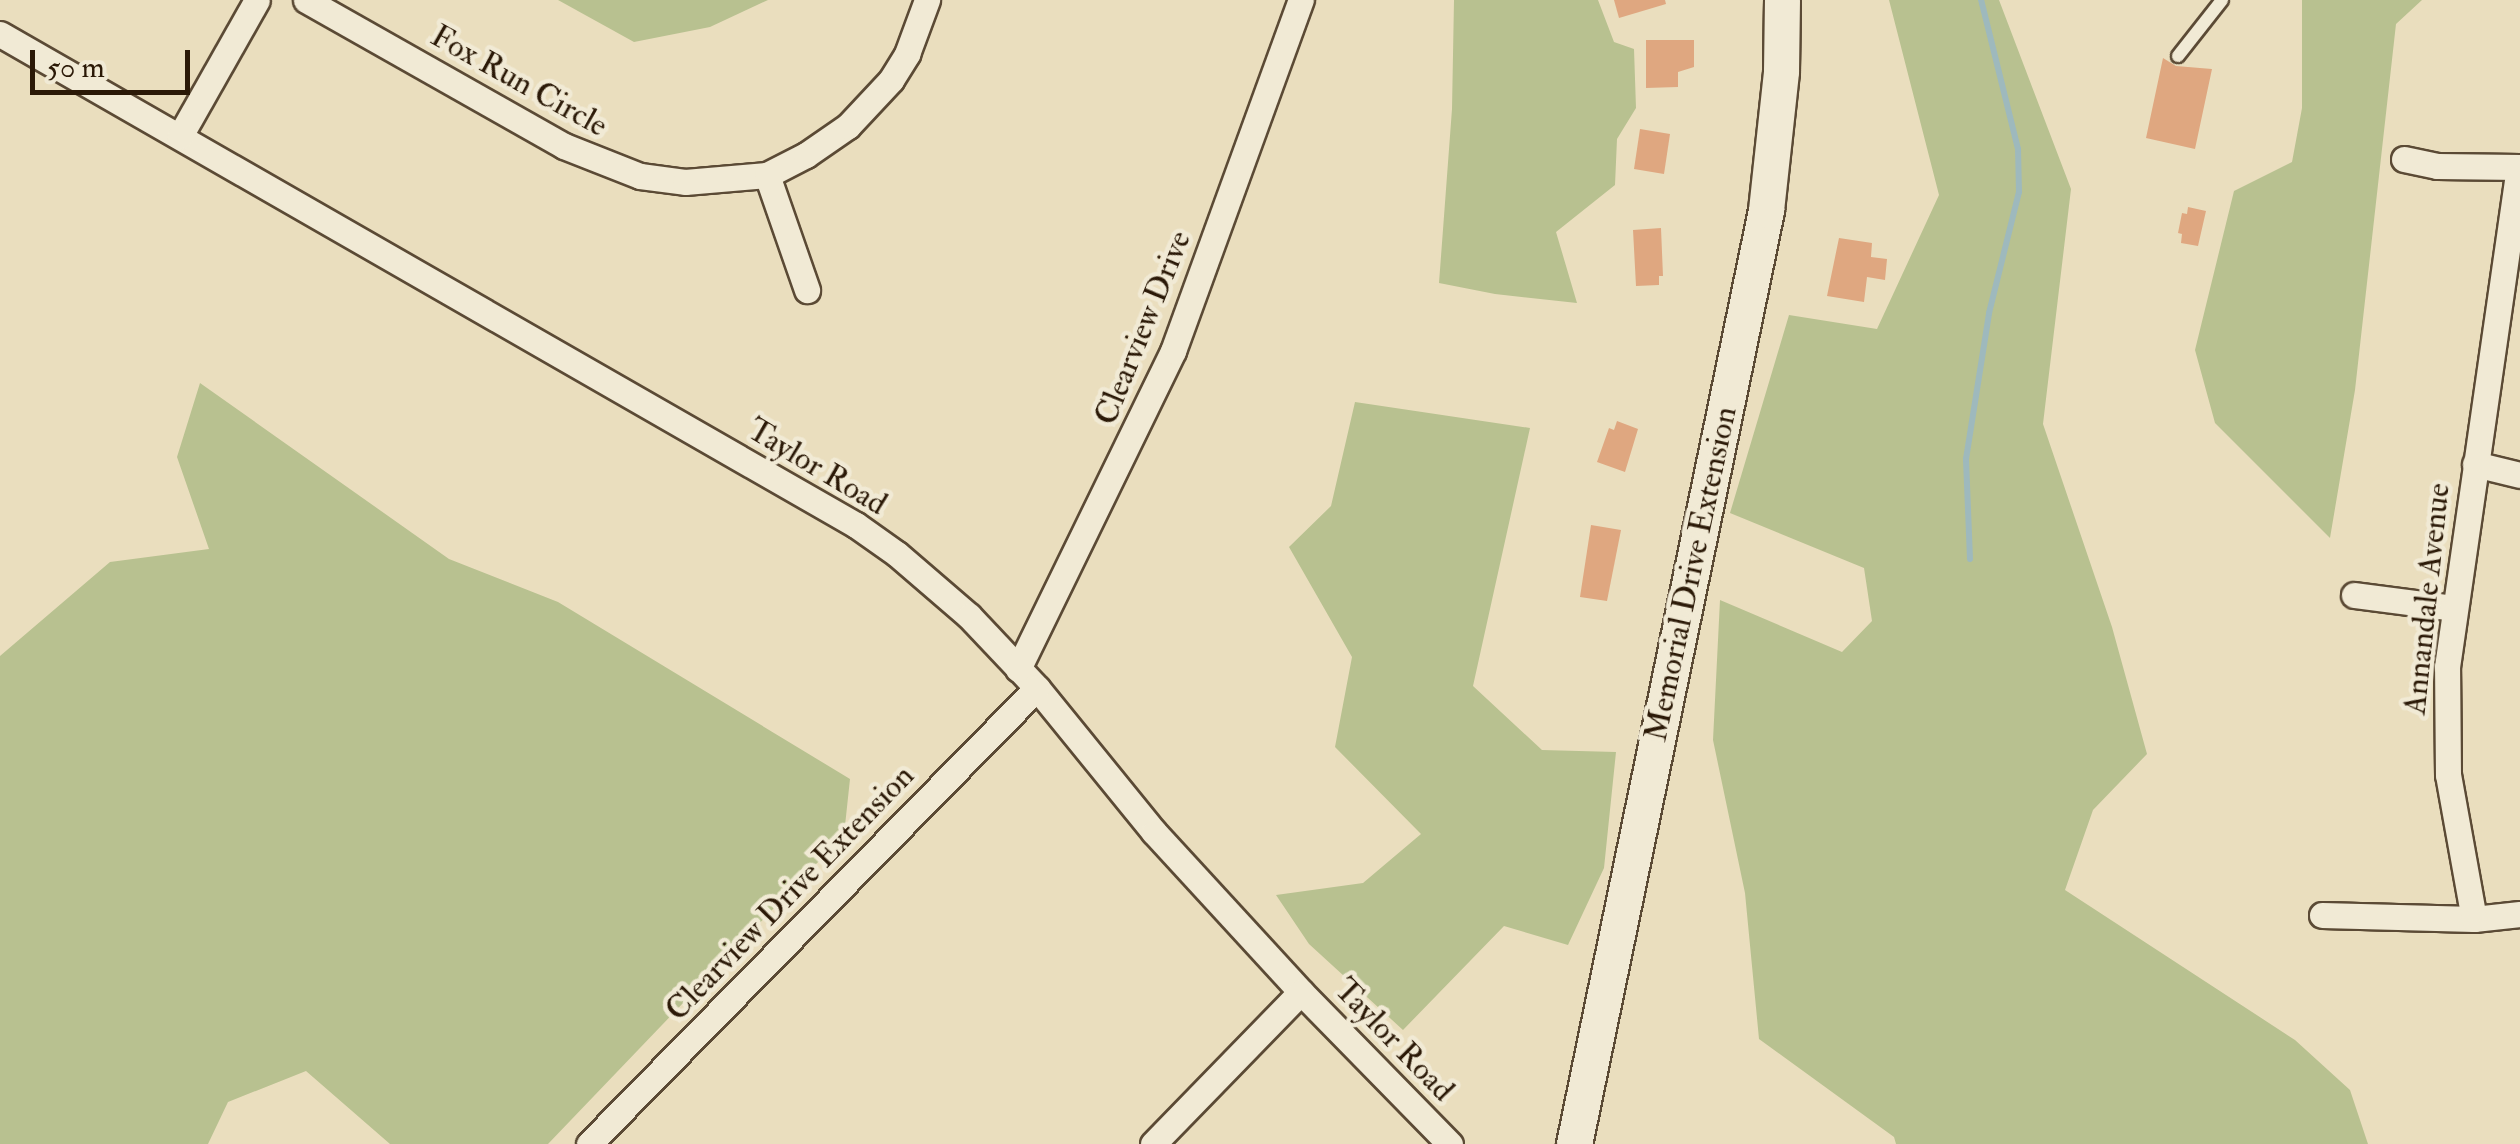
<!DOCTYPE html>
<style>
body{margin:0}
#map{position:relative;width:2520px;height:1144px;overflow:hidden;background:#eadebe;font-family:"IM FELL Double Pica",serif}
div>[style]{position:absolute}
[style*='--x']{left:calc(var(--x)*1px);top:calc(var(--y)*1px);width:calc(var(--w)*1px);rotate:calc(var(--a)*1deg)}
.green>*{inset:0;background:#b8c190}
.stream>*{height:6px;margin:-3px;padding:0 3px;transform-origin:3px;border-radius:3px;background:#9eb9bd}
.building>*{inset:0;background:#dfa780}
.roads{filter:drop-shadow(2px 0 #5b4a35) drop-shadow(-2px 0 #5b4a35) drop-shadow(0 2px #5b4a35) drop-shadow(0 -2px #5b4a35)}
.lane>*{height:12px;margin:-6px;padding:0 6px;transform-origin:6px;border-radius:6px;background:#f1ead5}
.street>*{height:25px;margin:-12.5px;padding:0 12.5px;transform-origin:12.5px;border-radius:12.5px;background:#f1ead5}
.secondary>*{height:35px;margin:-17.5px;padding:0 17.5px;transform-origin:17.5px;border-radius:17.5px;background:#f1ead5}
span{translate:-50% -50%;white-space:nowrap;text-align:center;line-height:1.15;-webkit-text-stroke:9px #f1ead5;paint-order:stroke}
.street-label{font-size:32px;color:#2b1907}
.scale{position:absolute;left:30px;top:50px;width:160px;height:45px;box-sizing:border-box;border:5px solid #2b1907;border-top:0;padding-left:12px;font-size:30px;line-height:35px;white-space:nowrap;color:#2b1907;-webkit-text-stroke:8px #f1ead5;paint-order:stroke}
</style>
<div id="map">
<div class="green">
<i style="clip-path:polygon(558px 0,768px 0,710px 27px,634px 42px)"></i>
<i style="clip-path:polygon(1454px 0,1598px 0,1614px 42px,1634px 49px,1636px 108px,1617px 139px,1615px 185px,1556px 232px,1577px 303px,1495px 294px,1439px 283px,1452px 109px)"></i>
<i style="clip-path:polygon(1889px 0,1999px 0,2071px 189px,2043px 424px,2112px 627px,2147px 754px,2093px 810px,2065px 890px,2295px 1040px,2350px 1090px,2368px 1144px,1896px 1144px,1894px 1137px,1759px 1039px,1745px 893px,1713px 740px,1720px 600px,1842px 652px,1872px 621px,1864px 568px,1730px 513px,1789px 315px,1877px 329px,1939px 195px)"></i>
<i style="clip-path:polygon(2302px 0,2422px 0,2396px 24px,2355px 390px,2330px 538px,2215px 423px,2195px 350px,2234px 191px,2292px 162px,2302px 108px)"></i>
<i style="clip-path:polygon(200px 383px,449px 559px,558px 602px,850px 779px,844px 835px,548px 1144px,390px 1144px,306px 1071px,228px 1102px,208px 1144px,0 1144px,0 656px,110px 562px,209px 549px,177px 457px)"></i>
<i style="clip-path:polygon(1355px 402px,1530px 428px,1473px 686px,1542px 750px,1616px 752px,1604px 868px,1568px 945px,1504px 926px,1403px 1030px,1309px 944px,1276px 895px,1363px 883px,1421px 834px,1335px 747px,1352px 657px,1289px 547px,1331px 506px)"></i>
</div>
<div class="stream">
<i style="--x:1970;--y:559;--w:100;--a:-92.3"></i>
<i style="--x:1966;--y:459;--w:148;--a:-81"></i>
<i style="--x:1989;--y:313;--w:125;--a:-76.1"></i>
<i style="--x:2019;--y:192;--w:43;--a:-91.3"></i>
<i style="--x:2018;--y:149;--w:154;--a:-103.9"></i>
</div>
<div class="building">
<i style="clip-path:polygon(1614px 0,1665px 0,1666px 4px,1619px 18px)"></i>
<i style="clip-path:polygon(1646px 40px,1694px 40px,1694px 67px,1678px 72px,1678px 87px,1646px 88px)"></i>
<i style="clip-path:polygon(2163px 58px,2176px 66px,2212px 69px,2195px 149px,2146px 138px)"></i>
<i style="clip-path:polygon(1640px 129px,1670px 134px,1664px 174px,1634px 169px)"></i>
<i style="clip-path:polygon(2188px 207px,2206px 211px,2198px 246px,2181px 243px,2182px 234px,2178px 233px,2182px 213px,2187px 214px)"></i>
<i style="clip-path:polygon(1661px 228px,1663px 276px,1659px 276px,1659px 285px,1636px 286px,1633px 230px)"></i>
<i style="clip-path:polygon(1839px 238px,1872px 243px,1871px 257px,1887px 259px,1885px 280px,1867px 277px,1864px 302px,1827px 296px)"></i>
<i style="clip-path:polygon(1617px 421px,1638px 429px,1625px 472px,1597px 462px,1609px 428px,1614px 430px)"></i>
<i style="clip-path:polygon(1591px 525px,1621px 530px,1607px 601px,1580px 597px)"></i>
</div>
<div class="roads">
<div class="lane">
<i style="--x:2178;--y:56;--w:71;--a:-51.8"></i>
</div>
<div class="street">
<i style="--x:306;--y:0;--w:296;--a:29.5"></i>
<i style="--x:564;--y:146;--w:82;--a:21.5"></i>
<i style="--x:640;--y:176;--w:45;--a:7.6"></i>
<i style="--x:685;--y:182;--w:82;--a:-4.9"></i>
<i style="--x:767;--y:175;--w:44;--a:-27.1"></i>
<i style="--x:806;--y:155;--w:51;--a:-34.6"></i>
<i style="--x:848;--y:126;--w:63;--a:-46.9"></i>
<i style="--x:891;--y:80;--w:31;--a:-58"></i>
<i style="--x:907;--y:54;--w:58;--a:-69.7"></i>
<i style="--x:0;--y:34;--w:987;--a:29.84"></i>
<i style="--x:856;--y:525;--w:50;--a:35.3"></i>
<i style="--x:897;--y:554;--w:95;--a:40.7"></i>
<i style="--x:969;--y:616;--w:99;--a:46.6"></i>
<i style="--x:1037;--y:688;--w:186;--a:50.9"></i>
<i style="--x:1154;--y:832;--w:217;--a:47.4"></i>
<i style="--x:1301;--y:992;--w:213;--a:45.6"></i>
<i style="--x:180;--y:136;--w:156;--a:-60.5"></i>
<i style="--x:2404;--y:159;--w:34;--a:12"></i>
<i style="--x:2437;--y:166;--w:83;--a:0.7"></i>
<i style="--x:767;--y:175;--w:122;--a:70.8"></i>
<i style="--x:2475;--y:464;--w:46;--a:13.7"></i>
<i style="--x:2354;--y:595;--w:101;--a:7.4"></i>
<i style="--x:1018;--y:669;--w:354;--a:-64"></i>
<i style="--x:1173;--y:351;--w:374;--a:-70"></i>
<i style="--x:2322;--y:915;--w:152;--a:1.5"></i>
<i style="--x:2474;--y:919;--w:46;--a:-6.2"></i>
<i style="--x:2474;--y:919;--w:146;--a:-100.2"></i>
<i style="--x:2448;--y:775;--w:108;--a:-90.5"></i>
<i style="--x:2447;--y:667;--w:505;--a:-81.81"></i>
<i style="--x:589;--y:1144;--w:639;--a:-45.51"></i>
<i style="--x:1153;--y:1144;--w:212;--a:-45.8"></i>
</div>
<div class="secondary">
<i style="--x:1574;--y:1144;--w:954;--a:-78.38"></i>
<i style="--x:1766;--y:210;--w:140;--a:-83.8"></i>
<i style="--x:1781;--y:71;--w:71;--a:-89.2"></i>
</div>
</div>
<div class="street-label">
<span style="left:519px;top:81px;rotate:29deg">Fox Run Circle</span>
<span style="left:1143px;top:328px;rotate:-68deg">Clearview Drive</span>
<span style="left:817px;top:467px;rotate:31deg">Taylor Road</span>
<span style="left:1691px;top:574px;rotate:-78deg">Memorial Drive Extension</span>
<span style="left:2427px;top:599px;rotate:-84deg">Annandale Avenue</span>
<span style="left:790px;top:893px;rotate:-46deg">Clearview Drive Extension</span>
<span style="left:1394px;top:1040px;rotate:46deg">Taylor Road</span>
</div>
<div class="scale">50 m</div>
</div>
